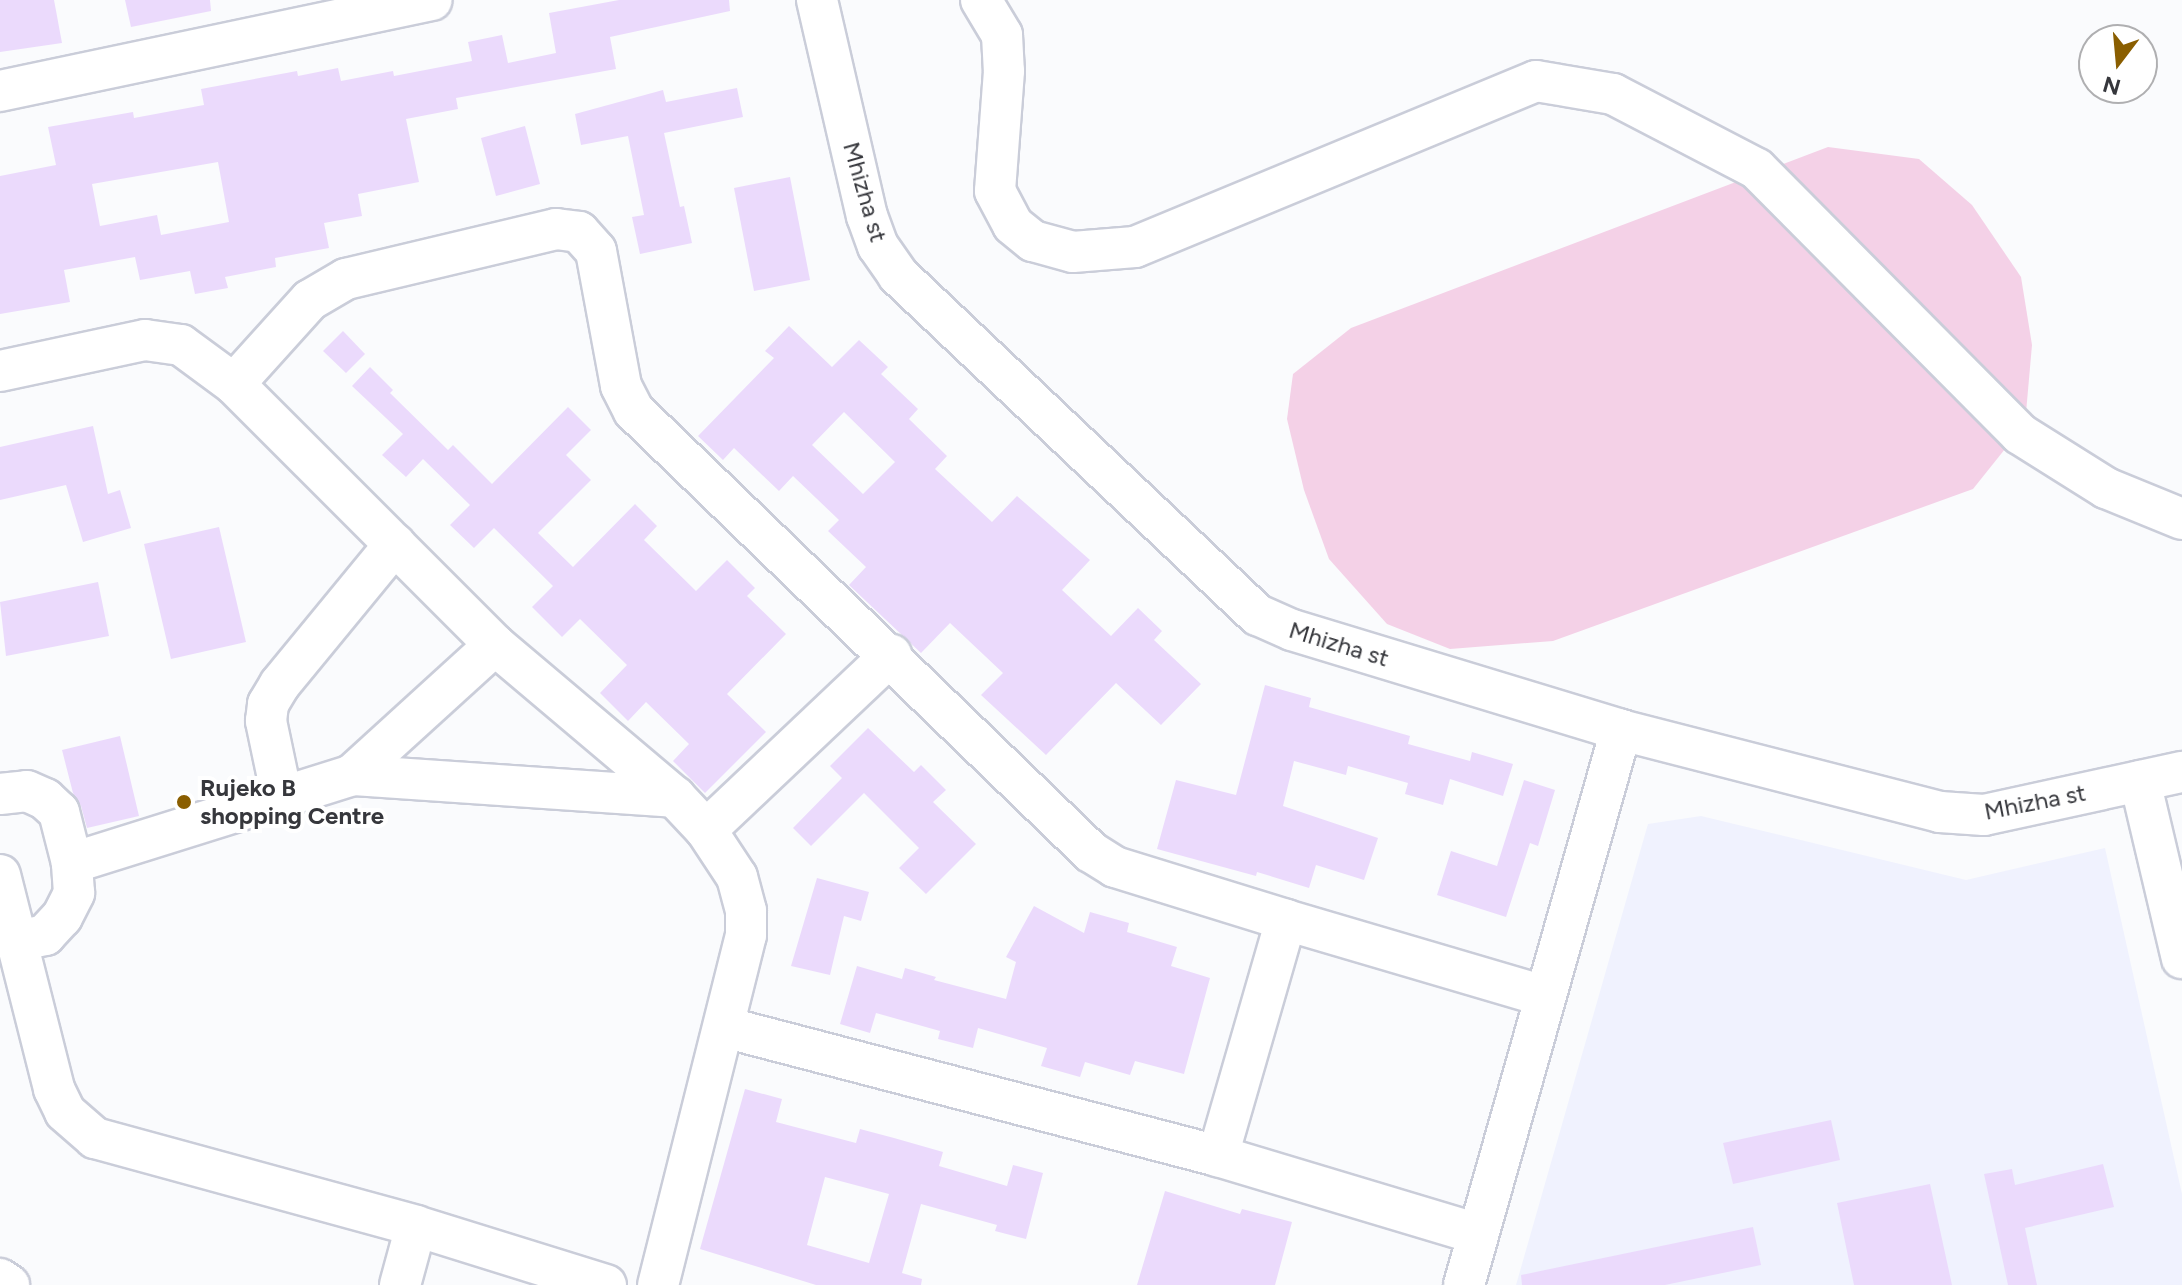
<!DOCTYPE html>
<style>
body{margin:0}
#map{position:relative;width:2182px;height:1285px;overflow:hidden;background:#fafbfd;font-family:Figtree,sans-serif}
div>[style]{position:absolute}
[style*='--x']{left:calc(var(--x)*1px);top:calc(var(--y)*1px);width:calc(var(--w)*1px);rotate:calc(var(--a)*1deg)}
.built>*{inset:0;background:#f0f2fe}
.green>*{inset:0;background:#f4d1e7}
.building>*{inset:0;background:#ebdafc}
.roads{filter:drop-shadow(2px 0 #cacdd9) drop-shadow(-2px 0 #cacdd9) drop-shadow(0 2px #cacdd9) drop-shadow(0 -2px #cacdd9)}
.minor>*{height:40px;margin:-20px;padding:0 20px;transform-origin:20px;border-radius:20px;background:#fff}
.dots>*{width:22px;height:22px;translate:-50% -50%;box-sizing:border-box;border:4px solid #fff;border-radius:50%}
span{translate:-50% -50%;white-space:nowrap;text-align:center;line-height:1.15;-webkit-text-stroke:8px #fff;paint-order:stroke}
.street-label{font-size:24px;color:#36373c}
.poi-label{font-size:24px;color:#36373c;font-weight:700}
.left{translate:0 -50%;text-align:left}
.north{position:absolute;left:2078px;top:24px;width:80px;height:80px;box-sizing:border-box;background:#fff;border:2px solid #afafb1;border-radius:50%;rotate:196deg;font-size:22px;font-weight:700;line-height:32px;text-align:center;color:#36373c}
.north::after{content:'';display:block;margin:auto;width:28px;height:36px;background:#8a5e00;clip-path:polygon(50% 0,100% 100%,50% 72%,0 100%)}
</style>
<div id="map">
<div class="built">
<i style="clip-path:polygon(1701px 816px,1966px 880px,2105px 848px,2182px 1194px,2182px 1285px,1516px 1285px,1648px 824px)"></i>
</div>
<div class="green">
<i style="clip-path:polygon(1828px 147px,1919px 159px,1972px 205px,2021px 277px,2032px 345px,2025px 424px,1973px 489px,1553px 641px,1450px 649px,1387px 624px,1329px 559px,1304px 490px,1287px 419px,1293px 374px,1351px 328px)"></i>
</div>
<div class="building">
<i style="clip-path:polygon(0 0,54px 0,62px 43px,0 52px)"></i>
<i style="clip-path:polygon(125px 0,210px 0,211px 11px,131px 27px)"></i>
<i style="clip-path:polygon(evenodd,619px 0,729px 0,730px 11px,610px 37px,616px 69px,456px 98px,458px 109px,406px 119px,419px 182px,358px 194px,362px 216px,324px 223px,329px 248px,275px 258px,276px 267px,225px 277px,228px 288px,195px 294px,190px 271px,140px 280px,135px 257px,64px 270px,70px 302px,0 314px,0 176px,56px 165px,48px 127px,133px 112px,134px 118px,204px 105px,201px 89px,297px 71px,298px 76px,338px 68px,341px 81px,393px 71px,394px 76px,472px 61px,468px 42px,502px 35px,508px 63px,556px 53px,549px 13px,619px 0,218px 162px,229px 222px,161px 235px,157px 215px,100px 226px,92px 184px,218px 162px)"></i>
<i style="clip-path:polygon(737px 88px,743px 117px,664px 133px,680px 207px,684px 206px,692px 243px,640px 254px,632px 217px,644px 215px,628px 136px,581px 145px,575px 114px,663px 90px,666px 102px)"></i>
<i style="clip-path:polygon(525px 126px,540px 184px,496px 196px,481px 138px)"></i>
<i style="clip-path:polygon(790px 177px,810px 280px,754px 291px,734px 188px)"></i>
<i style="clip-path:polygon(evenodd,789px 326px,832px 367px,859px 340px,888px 367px,881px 374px,918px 409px,909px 419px,947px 456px,935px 469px,992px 522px,1017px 496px,1090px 560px,1062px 590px,1111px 636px,1138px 608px,1162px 631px,1154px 640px,1201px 684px,1161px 725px,1116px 683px,1046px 755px,981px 695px,1003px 673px,950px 623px,921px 653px,849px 585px,866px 567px,828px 531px,839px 520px,793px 476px,779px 491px,734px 448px,723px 460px,698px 436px,774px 358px,765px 351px,789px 326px,844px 412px,895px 462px,863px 494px,812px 445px,844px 412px)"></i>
<i style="clip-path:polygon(343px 331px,365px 354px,346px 373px,323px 351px)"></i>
<i style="clip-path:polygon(370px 367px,393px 390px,390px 393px,448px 450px,453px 445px,492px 484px,568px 407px,591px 430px,566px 455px,591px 480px,538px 533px,573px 567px,635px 504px,657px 526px,644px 540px,696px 591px,727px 560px,755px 588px,747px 596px,786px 634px,727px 694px,766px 732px,705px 793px,673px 761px,689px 744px,646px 702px,628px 721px,600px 693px,627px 665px,580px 619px,562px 637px,532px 607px,553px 586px,494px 528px,474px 548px,450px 525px,470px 505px,423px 459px,406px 477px,382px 455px,403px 434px,352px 386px)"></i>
<i style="clip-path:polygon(93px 426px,108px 494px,120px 490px,131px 528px,83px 542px,66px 485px,0 500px,0 447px)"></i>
<i style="clip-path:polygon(219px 527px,246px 642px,171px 659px,144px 544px)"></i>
<i style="clip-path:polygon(98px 582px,109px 636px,6px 656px,0 602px)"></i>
<i style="clip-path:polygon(1265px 685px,1311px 698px,1309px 707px,1410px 736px,1408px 744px,1470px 761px,1472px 752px,1513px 764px,1503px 796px,1450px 779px,1443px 805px,1405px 794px,1408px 783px,1348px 766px,1346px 775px,1294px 761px,1283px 806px,1378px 838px,1364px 880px,1316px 865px,1309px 888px,1257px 872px,1256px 876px,1157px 849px,1176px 780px,1236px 795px)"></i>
<i style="clip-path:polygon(868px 728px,914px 772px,921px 765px,946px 790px,933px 802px,976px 844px,926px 894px,899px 868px,919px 848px,864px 793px,811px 846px,793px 828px,842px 778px,830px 766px)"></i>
<i style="clip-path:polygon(120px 736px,139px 816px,87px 828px,81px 806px,73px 793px,62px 750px)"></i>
<i style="clip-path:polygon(1524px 780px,1555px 790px,1538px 846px,1530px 843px,1506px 917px,1437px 895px,1451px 851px,1497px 866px)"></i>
<i style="clip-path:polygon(817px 878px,869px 892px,861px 921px,844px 916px,830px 975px,791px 966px)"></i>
<i style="clip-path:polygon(1034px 906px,1084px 933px,1090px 912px,1129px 923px,1127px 932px,1177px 947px,1171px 966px,1210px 978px,1184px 1074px,1135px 1061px,1130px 1075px,1085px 1062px,1080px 1077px,1041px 1066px,1047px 1048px,978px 1028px,973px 1048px,938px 1039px,940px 1031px,876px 1013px,870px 1033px,840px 1024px,857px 966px,902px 979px,905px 968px,936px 977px,934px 980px,1006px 999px,1016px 962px,1006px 957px)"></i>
<i style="clip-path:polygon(evenodd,745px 1089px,782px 1099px,776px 1122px,856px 1143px,860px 1129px,894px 1138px,943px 1152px,939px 1166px,1007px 1186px,1013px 1165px,1043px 1173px,1026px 1239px,995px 1231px,997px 1225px,921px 1204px,902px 1273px,922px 1279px,921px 1285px,816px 1285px,700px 1249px,745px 1089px,825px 1177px,889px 1194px,869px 1263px,807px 1245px,825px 1177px)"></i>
<i style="clip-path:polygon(1831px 1120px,1840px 1160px,1733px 1184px,1723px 1143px)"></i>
<i style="clip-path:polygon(2103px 1164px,2114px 1207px,2025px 1228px,2037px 1285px,2008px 1285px,1984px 1174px,2012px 1169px,2015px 1185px)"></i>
<i style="clip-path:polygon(1930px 1184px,1952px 1285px,1854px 1285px,1837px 1203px)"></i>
<i style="clip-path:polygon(1165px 1191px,1240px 1214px,1242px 1209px,1292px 1222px,1275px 1285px,1137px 1285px)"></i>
<i style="clip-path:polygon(1753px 1227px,1761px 1265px,1665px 1285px,1522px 1285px,1521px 1275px)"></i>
</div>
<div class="roads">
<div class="minor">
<i style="--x:817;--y:0;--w:222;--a:77"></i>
<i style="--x:867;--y:216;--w:32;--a:70"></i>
<i style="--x:878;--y:246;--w:35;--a:55"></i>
<i style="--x:898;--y:275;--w:495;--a:43.4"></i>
<i style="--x:1258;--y:615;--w:37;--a:24"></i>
<i style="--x:1292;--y:630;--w:344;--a:16.9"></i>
<i style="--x:1621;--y:730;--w:329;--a:14.4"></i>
<i style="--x:1940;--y:812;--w:44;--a:3.9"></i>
<i style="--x:1984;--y:815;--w:203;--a:-12.3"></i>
<i style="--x:981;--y:0;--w:41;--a:59"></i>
<i style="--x:1002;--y:35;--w:36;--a:87"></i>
<i style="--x:1004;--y:71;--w:120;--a:94.3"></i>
<i style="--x:995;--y:191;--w:38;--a:62"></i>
<i style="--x:1013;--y:225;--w:26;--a:39"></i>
<i style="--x:1033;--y:241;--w:41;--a:15.4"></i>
<i style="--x:1073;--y:252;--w:62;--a:-4.6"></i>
<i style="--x:1135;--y:247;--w:434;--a:-22.5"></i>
<i style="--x:1536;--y:81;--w:78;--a:9.6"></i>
<i style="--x:1613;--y:94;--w:162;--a:27.5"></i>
<i style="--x:1757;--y:169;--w:373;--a:45.2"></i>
<i style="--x:2020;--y:434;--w:102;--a:32.1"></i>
<i style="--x:2106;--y:488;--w:82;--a:22.2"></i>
<i style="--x:0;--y:91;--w:441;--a:-11.9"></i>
<i style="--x:0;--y:371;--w:148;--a:-12.1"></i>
<i style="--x:145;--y:340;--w:36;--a:8"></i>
<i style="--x:181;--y:345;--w:66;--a:36.3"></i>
<i style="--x:234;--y:384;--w:369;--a:45"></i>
<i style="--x:495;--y:645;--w:236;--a:40.2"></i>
<i style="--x:675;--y:797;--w:45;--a:46.8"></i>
<i style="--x:706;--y:830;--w:56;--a:56.6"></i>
<i style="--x:737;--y:877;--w:35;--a:75"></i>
<i style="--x:746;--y:911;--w:24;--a:90"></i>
<i style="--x:746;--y:935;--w:361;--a:104.1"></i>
<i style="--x:234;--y:384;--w:113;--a:-47.9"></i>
<i style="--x:310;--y:300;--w:42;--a:-30.3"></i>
<i style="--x:346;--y:279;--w:216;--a:-13.4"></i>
<i style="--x:556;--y:229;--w:23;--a:7"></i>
<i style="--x:579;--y:232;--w:25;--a:48"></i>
<i style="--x:596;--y:251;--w:137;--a:79.5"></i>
<i style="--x:621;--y:386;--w:28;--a:63"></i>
<i style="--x:634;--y:411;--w:635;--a:43.98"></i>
<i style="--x:1091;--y:852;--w:28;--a:32"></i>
<i style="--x:1115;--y:867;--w:179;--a:17.2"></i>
<i style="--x:1286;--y:920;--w:246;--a:106.1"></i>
<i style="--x:1218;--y:1156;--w:511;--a:-165.36"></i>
<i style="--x:352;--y:775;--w:324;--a:3.9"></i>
<i style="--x:2140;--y:781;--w:182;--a:76.7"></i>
<i style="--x:0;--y:794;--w:27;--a:-6"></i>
<i style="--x:27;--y:791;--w:20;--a:24"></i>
<i style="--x:45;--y:799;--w:19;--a:43"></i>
<i style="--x:59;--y:812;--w:53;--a:75.7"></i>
<i style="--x:282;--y:797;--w:78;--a:-101.9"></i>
<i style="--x:266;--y:721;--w:17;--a:-83"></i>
<i style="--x:268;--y:704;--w:23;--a:-59"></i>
<i style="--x:280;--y:684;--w:181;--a:-50.6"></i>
<i style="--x:706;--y:830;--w:255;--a:-43.4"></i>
<i style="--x:0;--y:875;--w:221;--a:75.8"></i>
<i style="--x:54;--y:1089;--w:25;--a:64"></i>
<i style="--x:65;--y:1112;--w:40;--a:41"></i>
<i style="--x:95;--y:1138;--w:333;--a:15.3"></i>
<i style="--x:416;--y:1226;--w:199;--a:17.3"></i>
<i style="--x:1286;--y:920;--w:269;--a:16.4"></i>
<i style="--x:17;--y:941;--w:29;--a:-12"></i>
<i style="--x:45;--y:935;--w:25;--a:-47"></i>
<i style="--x:62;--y:917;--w:27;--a:-63"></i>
<i style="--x:74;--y:893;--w:30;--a:-94"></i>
<i style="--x:72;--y:863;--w:294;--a:-17.4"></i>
<i style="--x:352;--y:775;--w:193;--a:-42.3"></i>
<i style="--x:1218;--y:1156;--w:271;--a:16.7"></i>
<i style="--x:0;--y:1279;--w:11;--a:34"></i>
<i style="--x:400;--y:1285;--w:61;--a:-74.8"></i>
<i style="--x:1464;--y:1285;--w:577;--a:-74.2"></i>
</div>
</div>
<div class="dots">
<i style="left:184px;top:802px;background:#8a5e00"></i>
</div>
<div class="street-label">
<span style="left:865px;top:192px;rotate:74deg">Mhizha st</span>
<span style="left:1339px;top:644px;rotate:17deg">Mhizha st</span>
<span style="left:2035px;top:802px;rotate:-11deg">Mhizha st</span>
</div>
<div class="poi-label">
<span class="left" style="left:200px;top:802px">Rujeko B<br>shopping Centre</span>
</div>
<div class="north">N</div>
</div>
